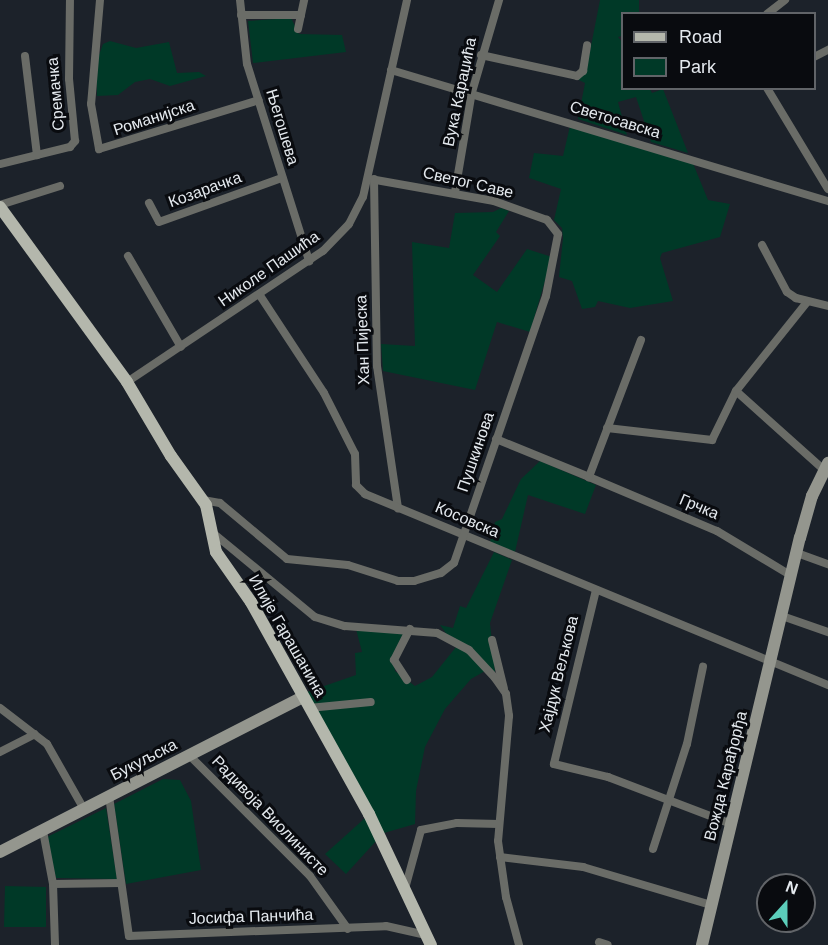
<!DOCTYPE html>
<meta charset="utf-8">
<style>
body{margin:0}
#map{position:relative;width:828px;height:945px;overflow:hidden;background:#1c222a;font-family:Arial,sans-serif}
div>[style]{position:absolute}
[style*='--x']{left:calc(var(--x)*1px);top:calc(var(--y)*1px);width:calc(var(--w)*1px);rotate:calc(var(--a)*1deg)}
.green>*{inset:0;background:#003927}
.minor>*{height:8px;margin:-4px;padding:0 4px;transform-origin:4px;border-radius:4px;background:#6a6c67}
.secondary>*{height:12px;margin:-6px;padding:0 6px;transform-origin:6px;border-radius:6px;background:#94968e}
.primary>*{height:12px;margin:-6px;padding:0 6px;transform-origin:6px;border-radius:6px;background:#b4b7ac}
span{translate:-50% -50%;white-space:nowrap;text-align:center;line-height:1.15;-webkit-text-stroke:6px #090b0f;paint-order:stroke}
.street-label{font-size:16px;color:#e4e9ee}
.legend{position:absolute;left:621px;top:12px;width:195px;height:78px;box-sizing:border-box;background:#090b0f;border:2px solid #616468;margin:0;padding:8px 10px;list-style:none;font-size:18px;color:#e4e9ee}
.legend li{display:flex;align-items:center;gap:12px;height:30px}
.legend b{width:30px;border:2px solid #616468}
.north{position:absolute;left:756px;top:873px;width:60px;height:60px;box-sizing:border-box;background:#090b0f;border:2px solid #616468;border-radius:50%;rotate:21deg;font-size:16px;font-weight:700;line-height:24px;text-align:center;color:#e4e9ee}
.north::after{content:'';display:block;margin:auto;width:21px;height:27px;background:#5ccebb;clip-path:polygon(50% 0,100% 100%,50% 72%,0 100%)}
</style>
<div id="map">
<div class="green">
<i style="clip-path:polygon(600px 0,639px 0,639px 13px,622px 14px,622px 36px,618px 37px,622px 42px,622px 88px,650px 89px,652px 93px,663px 89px,688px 153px,651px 142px,636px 97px,618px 102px,627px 135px,578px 119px,585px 83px,577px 79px,590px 51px)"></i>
<i style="clip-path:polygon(291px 18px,299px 34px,342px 35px,346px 52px,253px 63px,248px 21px)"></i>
<i style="clip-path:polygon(110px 41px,136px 48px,169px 42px,177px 73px,199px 72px,206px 76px,170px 86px,150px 79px,135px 82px,118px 95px,97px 96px,96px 63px,103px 44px)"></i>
<i style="clip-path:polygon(570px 126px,692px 161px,708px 200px,730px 204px,720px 237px,662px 253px,660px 258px,673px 301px,630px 308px,598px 301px,595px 307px,582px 309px,572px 281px,559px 277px,563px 238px,562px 228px,554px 220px,561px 189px,529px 178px,534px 153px,563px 156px)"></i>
<i style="clip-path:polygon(501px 208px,509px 211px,496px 232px,500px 236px,473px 275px,497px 292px,527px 249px,552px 257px,530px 332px,497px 322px,475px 390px,383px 371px,381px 344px,415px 346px,412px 242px,449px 248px,455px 213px,493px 212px)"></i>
<i style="clip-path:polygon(540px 461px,596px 485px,585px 514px,528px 495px,515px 552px,490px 542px,495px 522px,502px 519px,521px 479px)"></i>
<i style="clip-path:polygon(494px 552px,512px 560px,490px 623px,495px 672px,485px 671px,471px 679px,445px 709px,425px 747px,416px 791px,415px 824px,384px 833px,307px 692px,356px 675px,355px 653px,362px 652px,356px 629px,404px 632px,393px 655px,395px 671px,415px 686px,432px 677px,456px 647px,440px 625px,453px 628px,460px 606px,466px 608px)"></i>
<i style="clip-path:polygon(163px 779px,180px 780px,191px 801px,201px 870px,126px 884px,114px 804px)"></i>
<i style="clip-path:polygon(106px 808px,117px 879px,56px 878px,47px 837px)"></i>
<i style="clip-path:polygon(365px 818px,377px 840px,346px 874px,325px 854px)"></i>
<i style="clip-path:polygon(5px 886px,46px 887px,46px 927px,4px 927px)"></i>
</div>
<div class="minor">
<i style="--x:100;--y:0;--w:104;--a:94.9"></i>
<i style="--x:91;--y:104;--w:46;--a:79.9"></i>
<i style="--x:99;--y:149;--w:167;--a:-17"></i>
<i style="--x:240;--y:0;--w:64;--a:83.8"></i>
<i style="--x:247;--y:64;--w:207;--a:72.5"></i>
<i style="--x:767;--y:14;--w:23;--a:-38"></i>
<i style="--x:241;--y:15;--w:60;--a:0"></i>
<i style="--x:298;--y:29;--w:30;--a:-78"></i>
<i style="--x:481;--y:55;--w:98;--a:12.3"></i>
<i style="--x:577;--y:76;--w:8;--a:-40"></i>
<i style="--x:583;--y:71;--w:26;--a:-81"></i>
<i style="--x:25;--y:56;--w:100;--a:83.1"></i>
<i style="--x:814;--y:57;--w:16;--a:-27"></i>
<i style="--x:391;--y:70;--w:456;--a:16.7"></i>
<i style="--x:767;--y:88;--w:118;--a:58.9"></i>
<i style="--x:0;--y:164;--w:72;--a:-13.7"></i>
<i style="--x:70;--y:147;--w:8;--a:-50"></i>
<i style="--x:75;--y:141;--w:62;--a:-95.5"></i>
<i style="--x:69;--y:79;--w:79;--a:-89.3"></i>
<i style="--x:374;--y:179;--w:187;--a:89.1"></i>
<i style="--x:377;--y:366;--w:144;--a:81.6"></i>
<i style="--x:455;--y:192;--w:101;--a:-80.4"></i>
<i style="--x:472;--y:92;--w:96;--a:-73.6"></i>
<i style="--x:149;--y:203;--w:21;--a:62"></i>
<i style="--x:159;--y:222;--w:131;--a:-19.7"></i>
<i style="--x:0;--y:205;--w:63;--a:-17.6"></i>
<i style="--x:762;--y:245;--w:53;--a:62"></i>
<i style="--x:787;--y:292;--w:11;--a:34"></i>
<i style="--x:796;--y:298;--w:33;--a:14"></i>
<i style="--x:128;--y:256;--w:105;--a:59.8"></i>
<i style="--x:259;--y:294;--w:118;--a:56.7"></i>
<i style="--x:324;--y:393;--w:68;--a:63.1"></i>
<i style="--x:355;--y:454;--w:31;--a:88"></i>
<i style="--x:356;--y:485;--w:13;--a:45"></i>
<i style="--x:365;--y:494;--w:501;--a:22.42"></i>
<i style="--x:641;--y:340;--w:147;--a:110.8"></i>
<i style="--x:589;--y:477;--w:139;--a:22.9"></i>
<i style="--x:717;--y:531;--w:87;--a:31"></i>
<i style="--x:127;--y:382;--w:236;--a:-33.8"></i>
<i style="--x:323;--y:251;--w:37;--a:-46"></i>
<i style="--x:349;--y:224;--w:30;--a:-63"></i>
<i style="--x:363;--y:197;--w:202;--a:-77.4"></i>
<i style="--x:736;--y:391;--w:118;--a:41.9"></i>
<i style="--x:607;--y:428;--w:106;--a:6.5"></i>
<i style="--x:712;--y:440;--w:55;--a:-63.9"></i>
<i style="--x:736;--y:391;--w:114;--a:-51.4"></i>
<i style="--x:496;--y:439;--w:100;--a:22.2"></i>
<i style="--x:203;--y:500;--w:17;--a:10"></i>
<i style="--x:220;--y:503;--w:87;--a:39.9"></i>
<i style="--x:287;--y:559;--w:61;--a:5.6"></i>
<i style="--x:348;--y:565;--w:52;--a:17.7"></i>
<i style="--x:398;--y:581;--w:16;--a:0"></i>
<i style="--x:414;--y:581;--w:28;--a:-17"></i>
<i style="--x:441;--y:573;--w:16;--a:-38"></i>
<i style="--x:454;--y:563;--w:282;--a:-71"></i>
<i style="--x:546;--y:296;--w:63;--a:-79"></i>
<i style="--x:558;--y:234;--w:18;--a:-128"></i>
<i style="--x:547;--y:220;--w:56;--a:-160.3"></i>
<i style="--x:494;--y:201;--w:120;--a:-169.9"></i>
<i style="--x:213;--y:533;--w:132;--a:39.5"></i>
<i style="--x:315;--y:617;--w:31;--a:17"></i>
<i style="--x:345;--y:626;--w:92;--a:4.4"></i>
<i style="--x:437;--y:633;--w:36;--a:28"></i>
<i style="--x:469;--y:650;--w:38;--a:47"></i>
<i style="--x:495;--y:678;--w:19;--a:55"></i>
<i style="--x:506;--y:694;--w:22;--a:82"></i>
<i style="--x:509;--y:716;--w:125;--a:95"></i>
<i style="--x:498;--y:841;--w:57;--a:81.9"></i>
<i style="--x:506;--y:897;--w:50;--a:74.8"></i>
<i style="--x:797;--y:553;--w:33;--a:20"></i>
<i style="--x:596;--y:590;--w:179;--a:103.6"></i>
<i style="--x:554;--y:764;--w:56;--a:13.5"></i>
<i style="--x:608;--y:777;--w:132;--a:20.9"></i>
<i style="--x:782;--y:616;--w:49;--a:19.2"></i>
<i style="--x:492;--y:640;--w:50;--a:76.2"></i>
<i style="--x:407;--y:680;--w:24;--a:-123"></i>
<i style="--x:394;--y:660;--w:35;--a:-63"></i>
<i style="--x:0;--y:708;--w:59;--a:37.5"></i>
<i style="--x:47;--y:744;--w:75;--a:60.4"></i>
<i style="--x:309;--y:708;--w:62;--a:-5.5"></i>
<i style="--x:0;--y:752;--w:39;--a:-27"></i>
<i style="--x:189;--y:755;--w:171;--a:45"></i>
<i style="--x:310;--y:876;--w:65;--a:54.4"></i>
<i style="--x:109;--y:796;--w:141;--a:81.9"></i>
<i style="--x:129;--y:936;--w:257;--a:-2.2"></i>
<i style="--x:386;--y:926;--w:41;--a:12.7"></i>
<i style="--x:43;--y:831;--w:54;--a:79.3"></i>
<i style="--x:53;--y:884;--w:61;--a:88.1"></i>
<i style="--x:653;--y:849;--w:110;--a:-72.1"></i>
<i style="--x:687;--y:744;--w:79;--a:-78.3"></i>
<i style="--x:500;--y:857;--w:84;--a:6.9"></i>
<i style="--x:583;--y:867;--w:134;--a:16.5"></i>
<i style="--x:53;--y:884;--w:68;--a:-0.8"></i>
<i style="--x:406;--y:885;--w:57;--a:-74.7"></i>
<i style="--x:421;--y:830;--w:37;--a:-11"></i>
<i style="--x:457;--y:823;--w:42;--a:1.4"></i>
<i style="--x:599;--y:942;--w:9;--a:18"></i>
</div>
<div class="secondary">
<i style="--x:0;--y:852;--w:340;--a:-27.1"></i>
<i style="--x:702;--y:945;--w:419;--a:-76.5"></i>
<i style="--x:800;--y:538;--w:44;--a:-74.1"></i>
<i style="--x:812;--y:496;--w:37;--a:-64"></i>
</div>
<div class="primary">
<i style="--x:0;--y:207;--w:216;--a:54"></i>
<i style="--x:127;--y:382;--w:86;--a:59.3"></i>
<i style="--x:171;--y:456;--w:60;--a:54.5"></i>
<i style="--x:206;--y:505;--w:48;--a:78"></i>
<i style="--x:216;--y:552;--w:61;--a:55"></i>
<i style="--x:251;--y:602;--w:243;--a:60.9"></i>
<i style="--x:369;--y:814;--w:145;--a:64.7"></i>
</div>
<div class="street-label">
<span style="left:460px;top:92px;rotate:-78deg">Вука Караџића</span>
<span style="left:56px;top:94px;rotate:-95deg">Сремачка</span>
<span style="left:154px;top:118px;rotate:-18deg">Романијска</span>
<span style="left:615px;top:120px;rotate:17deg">Светосавска</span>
<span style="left:282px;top:127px;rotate:73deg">Његошева</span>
<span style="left:468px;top:183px;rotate:13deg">Светог Саве</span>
<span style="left:205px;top:190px;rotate:-20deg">Козарачка</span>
<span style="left:269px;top:269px;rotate:-35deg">Николе Пашића</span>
<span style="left:363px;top:340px;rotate:-92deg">Хан Пијеска</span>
<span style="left:476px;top:452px;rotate:-71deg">Пушкинова</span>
<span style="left:699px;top:507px;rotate:23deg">Грчка</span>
<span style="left:467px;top:520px;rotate:23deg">Косовска</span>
<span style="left:287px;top:636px;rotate:60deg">Илије Гарашанина</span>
<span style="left:559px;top:674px;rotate:-76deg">Хајдук Вељкова</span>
<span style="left:144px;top:760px;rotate:-27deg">Букуљска</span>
<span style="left:726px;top:776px;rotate:-76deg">Вожда Карађорђа</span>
<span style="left:270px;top:816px;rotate:46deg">Радивоја Виолинисте</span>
<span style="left:251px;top:917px;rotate:-2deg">Јосифа Панчића</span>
</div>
<ul class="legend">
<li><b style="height:8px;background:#b4b7ac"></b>Road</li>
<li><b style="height:16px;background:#003927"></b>Park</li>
</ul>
<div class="north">N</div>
</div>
